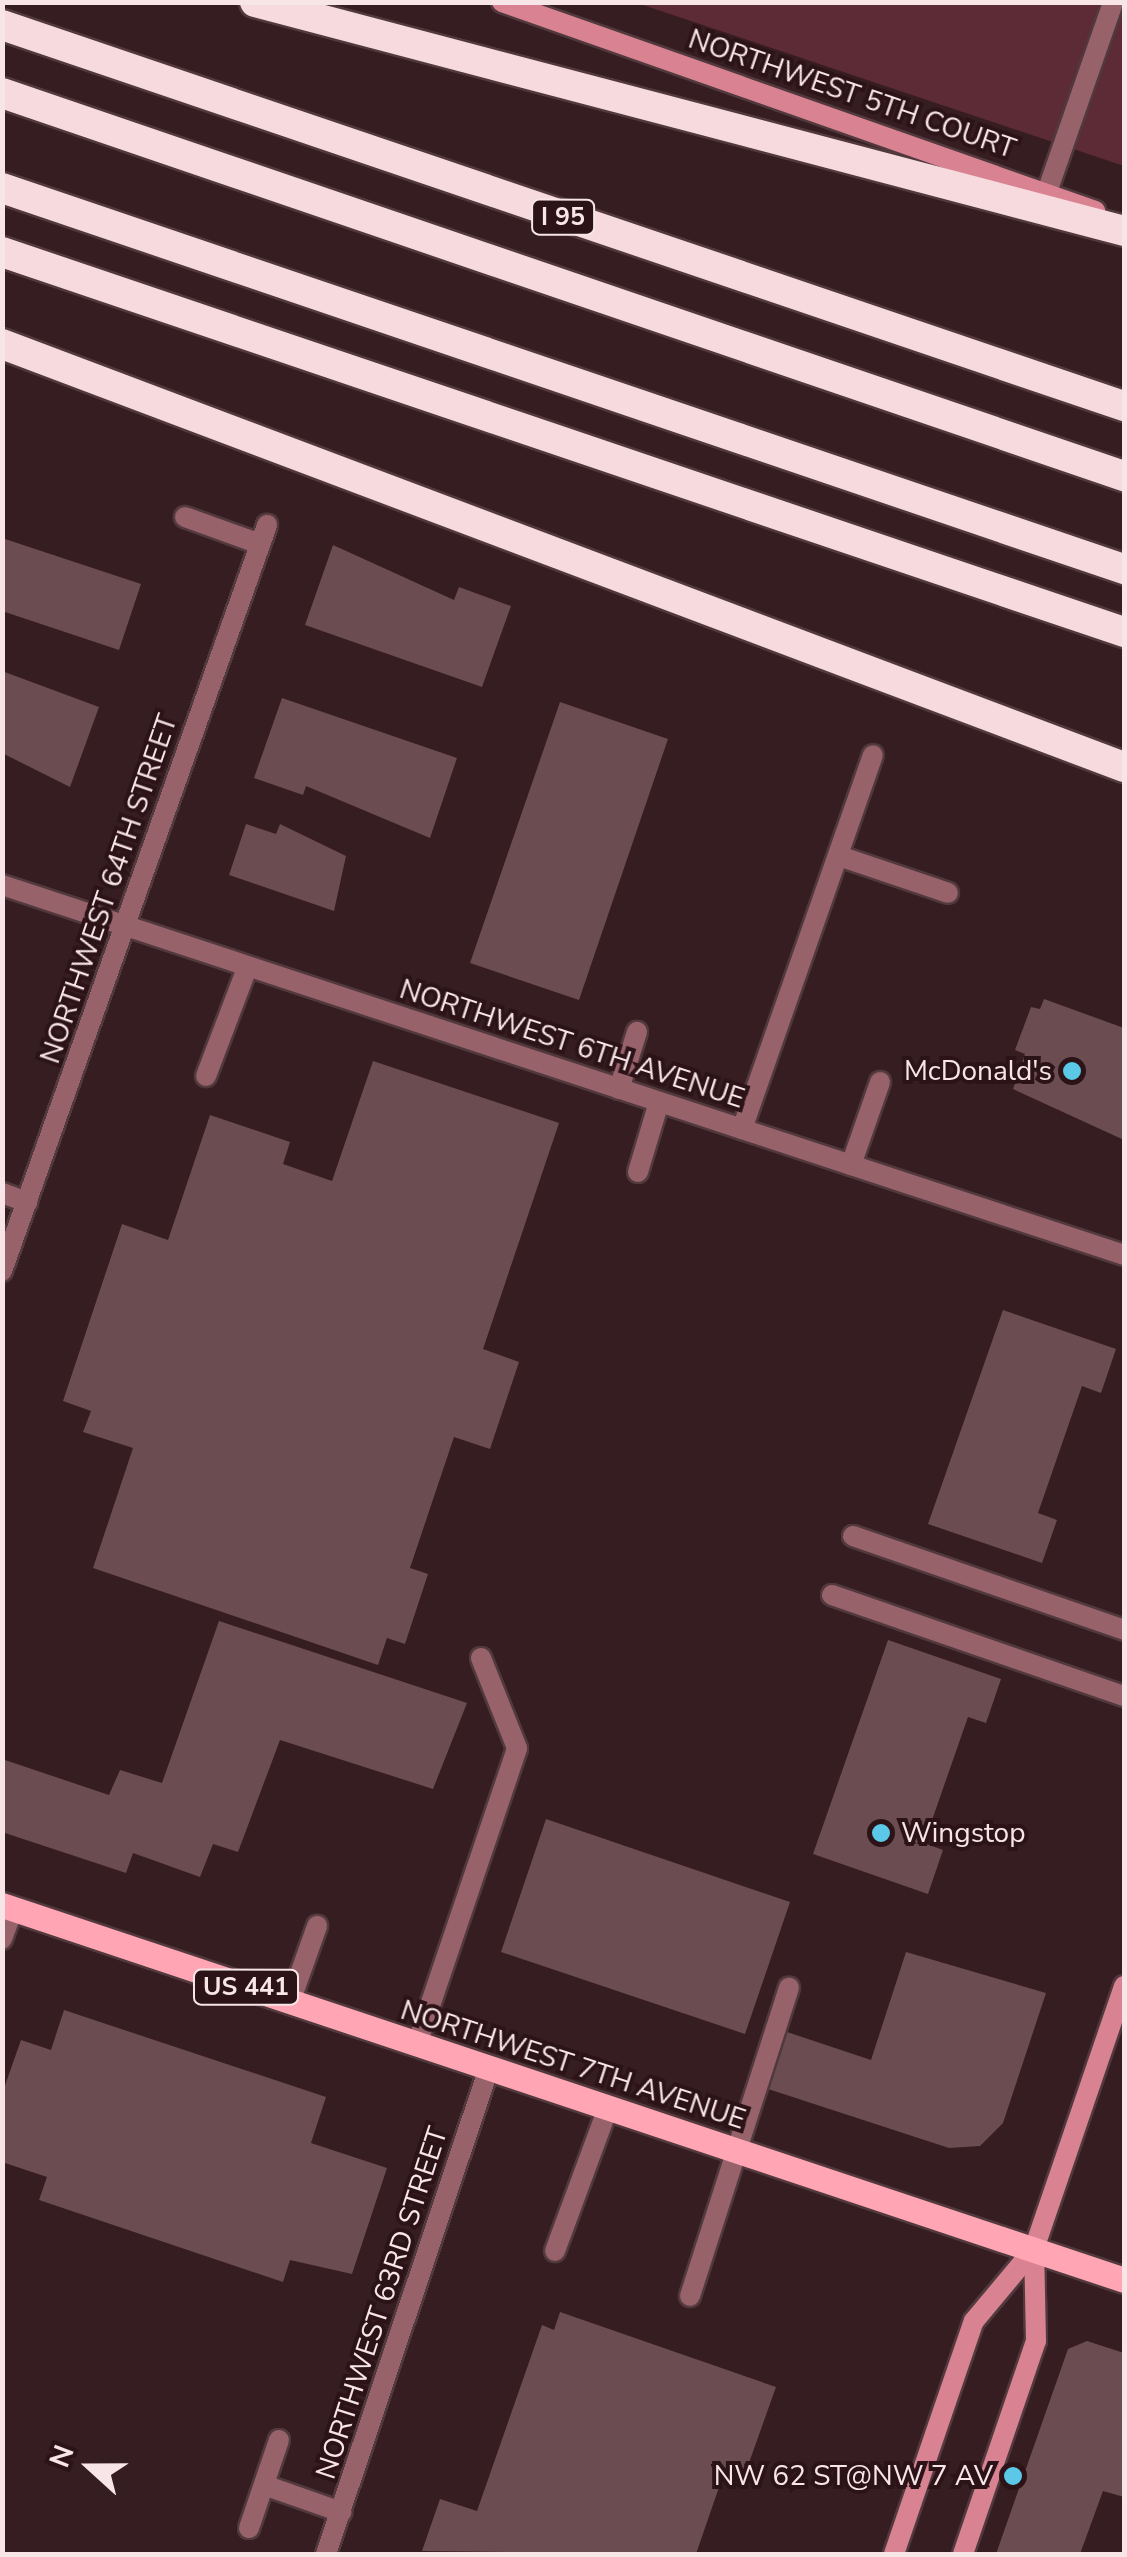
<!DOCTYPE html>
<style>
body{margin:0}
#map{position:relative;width:1127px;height:2557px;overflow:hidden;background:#361d21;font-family:"Nunito Sans",sans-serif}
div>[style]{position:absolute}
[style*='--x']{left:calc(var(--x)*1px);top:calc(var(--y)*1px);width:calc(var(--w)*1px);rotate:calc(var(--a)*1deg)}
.green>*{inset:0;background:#5c2b35}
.building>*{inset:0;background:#6a4c51}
.roads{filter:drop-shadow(2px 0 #51393d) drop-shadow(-2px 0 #51393d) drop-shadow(0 2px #51393d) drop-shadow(0 -2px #51393d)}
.lane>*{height:20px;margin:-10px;padding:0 10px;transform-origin:10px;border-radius:10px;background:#98626b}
.street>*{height:20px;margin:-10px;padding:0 10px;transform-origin:10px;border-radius:10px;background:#98626b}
.secondary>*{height:20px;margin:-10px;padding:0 10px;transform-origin:10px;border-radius:10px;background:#d98392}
.primary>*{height:25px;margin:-12.5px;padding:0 12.5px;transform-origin:12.5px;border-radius:12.5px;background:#ffa5b4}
.highway>*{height:30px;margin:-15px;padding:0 15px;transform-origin:15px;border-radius:15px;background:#f6dade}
.dots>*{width:28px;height:28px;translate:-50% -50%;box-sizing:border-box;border:5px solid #2c1318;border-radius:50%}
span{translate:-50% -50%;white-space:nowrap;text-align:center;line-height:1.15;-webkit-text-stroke:8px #2c1318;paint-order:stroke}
.shield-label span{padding:2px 8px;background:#2c1318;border:2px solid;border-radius:8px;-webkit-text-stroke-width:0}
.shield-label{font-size:25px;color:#f7e5e7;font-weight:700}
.street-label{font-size:28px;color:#f7e5e7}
.poi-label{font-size:28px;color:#f7e5e7}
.right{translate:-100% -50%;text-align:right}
.left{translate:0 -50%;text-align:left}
.frame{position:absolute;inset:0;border:5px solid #f7e5e7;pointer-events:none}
.north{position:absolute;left:40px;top:2417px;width:100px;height:100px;-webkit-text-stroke:8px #2c1318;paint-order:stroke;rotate:291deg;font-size:28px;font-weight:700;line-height:40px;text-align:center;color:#f7e5e7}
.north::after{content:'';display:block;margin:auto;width:35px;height:45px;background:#f7e5e7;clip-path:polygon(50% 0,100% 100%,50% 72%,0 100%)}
</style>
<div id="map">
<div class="green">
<i style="clip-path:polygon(637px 3px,1124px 3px,1124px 166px)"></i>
</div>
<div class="building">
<i style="clip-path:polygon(2px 538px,141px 584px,119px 650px,2px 611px)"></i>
<i style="clip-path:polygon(333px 545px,454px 600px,459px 587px,511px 606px,482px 687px,305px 625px)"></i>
<i style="clip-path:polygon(2px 671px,99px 707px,70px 787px,2px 753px)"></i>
<i style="clip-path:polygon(282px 698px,457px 758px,430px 838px,306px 786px,303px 795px,254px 778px)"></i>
<i style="clip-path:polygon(560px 702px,668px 739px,579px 1000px,470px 963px)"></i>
<i style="clip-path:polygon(246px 824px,276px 834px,280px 824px,346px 856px,334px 911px,229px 875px)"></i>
<i style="clip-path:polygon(1044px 999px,1124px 1028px,1124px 1140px,1013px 1089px,1025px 1054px,1015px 1050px,1031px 1007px,1040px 1009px)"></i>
<i style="clip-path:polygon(373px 1061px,559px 1123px,483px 1349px,519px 1362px,490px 1449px,454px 1437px,410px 1568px,428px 1574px,405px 1644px,387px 1638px,378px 1665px,93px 1568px,133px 1448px,83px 1432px,91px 1411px,63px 1401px,122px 1224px,168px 1240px,210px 1115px,290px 1142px,283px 1164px,332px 1181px)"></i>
<i style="clip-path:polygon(1003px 1310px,1116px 1349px,1101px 1393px,1082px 1386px,1038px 1513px,1057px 1520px,1042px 1563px,928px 1524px)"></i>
<i style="clip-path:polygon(219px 1621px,467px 1703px,433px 1789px,280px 1740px,238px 1852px,213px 1844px,200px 1877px,133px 1853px,126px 1873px,2px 1832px,2px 1759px,109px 1795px,120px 1770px,162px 1783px)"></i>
<i style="clip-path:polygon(888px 1640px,1001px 1679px,986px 1723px,968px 1717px,924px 1843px,943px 1850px,928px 1894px,813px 1854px)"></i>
<i style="clip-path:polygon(546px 1819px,790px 1902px,745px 2034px,501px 1952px)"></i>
<i style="clip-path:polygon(906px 1952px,1046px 1993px,1003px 2123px,980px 2146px,949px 2148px,762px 2087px,781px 2030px,871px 2060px)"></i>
<i style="clip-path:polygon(64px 2010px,326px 2097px,311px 2143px,387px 2168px,352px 2274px,290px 2260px,283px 2282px,39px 2200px,47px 2177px,2px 2162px,2px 2094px,21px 2040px,51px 2050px)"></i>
<i style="clip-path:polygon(560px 2312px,776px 2387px,745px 2474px,726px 2467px,696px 2554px,422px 2551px,440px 2499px,477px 2511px,542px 2325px,554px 2330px)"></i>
<i style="clip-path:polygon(1087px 2341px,1124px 2353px,1124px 2497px,1103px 2491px,1080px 2554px,996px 2554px,1068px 2349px)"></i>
</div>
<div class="roads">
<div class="lane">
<i style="--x:1047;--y:192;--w:201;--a:-70.8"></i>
<i style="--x:185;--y:517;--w:80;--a:19.8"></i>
<i style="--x:839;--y:856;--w:115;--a:18.7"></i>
<i style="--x:206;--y:1076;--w:116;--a:-69.2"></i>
<i style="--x:619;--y:1089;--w:60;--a:-72.5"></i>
<i style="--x:851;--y:1165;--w:88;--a:-70.7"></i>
<i style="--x:638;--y:1172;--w:73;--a:-73.3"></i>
<i style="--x:2;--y:1193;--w:27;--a:20"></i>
<i style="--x:853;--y:1536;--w:287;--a:19.1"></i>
<i style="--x:832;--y:1595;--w:309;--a:19.1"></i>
<i style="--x:290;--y:2002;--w:81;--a:-70.4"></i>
<i style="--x:417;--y:2044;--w:312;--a:-71.3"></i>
<i style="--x:517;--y:1748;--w:97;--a:-111.8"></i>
<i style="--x:555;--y:2251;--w:153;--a:-69.7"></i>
<i style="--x:690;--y:2296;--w:324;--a:-72.2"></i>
<i style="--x:264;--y:2485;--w:82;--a:19.3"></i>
<i style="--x:249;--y:2528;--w:93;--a:-71.2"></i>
</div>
<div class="street">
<i style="--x:2;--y:885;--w:1181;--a:18.25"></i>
<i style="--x:742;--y:1129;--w:396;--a:-70.7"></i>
<i style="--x:2;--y:1271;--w:792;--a:-70.44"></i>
<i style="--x:2;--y:1939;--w:32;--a:-70"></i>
<i style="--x:326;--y:2554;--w:513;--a:-71.46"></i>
</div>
<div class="secondary">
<i style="--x:502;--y:2;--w:629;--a:19.41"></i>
<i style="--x:894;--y:2554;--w:246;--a:-71.1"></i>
<i style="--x:974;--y:2321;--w:94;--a:-50.2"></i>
<i style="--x:963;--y:2554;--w:225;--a:-71.1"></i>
<i style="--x:1036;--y:2341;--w:92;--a:-91.2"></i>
<i style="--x:1034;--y:2249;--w:278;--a:-71.1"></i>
</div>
<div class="primary">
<i style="--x:2;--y:1905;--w:1183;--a:18.48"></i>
</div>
<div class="highway">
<i style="--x:255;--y:2;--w:899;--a:14.76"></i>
<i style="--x:2;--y:25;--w:1185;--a:18.76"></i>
<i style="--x:2;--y:93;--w:1186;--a:18.85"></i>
<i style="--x:2;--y:188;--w:1185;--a:18.76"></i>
<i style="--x:2;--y:252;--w:1185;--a:18.71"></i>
<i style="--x:2;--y:344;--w:1199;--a:20.66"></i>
</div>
</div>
<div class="dots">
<i style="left:1072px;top:1071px;background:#5ac8e6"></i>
<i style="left:881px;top:1833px;background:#5ac8e6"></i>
<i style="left:1013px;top:2476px;background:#5ac8e6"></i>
</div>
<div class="shield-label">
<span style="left:563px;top:217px">I 95</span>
<span style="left:246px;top:1987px">US 441</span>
</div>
<div class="street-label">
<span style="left:852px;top:94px;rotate:19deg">NORTHWEST 5TH COURT</span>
<span style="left:109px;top:889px;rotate:-71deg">NORTHWEST 64TH STREET</span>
<span style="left:572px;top:1044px;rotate:18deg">NORTHWEST 6TH AVENUE</span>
<span style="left:573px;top:2065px;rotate:18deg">NORTHWEST 7TH AVENUE</span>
<span style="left:382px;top:2303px;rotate:-72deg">NORTHWEST 63RD STREET</span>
</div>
<div class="poi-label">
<span class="right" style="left:1052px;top:1071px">McDonald's</span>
<span class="left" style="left:901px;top:1833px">Wingstop</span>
<span class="right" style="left:993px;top:2476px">NW 62 ST@NW 7 AV</span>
</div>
<div class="frame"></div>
<div class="north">N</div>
</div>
